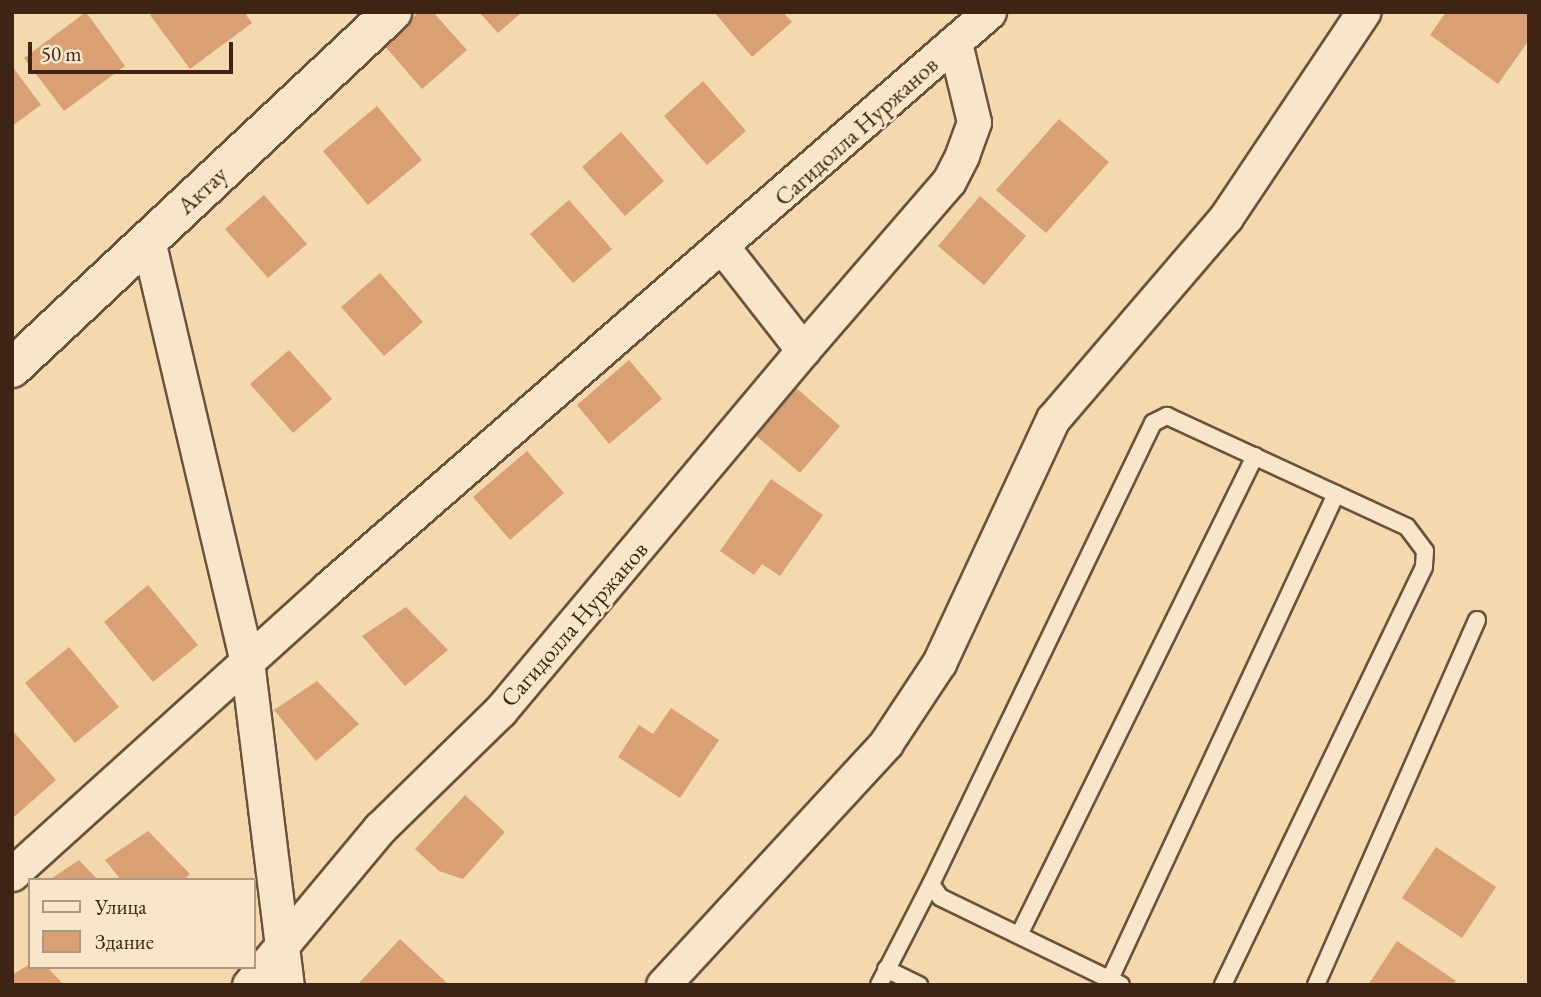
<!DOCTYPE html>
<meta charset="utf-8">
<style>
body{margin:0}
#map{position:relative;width:1541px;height:997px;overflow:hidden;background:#f4d9af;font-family:"EB Garamond",serif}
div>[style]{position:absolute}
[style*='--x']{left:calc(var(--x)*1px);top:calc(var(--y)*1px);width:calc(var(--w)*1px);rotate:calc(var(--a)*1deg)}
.building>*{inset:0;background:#d8a074}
.roads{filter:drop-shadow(2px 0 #6c513b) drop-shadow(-2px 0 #6c513b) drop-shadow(0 2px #6c513b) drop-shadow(0 -2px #6c513b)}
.lane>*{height:16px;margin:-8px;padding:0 8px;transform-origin:8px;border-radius:8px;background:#f8e6cb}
.street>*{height:33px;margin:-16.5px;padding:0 16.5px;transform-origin:16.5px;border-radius:16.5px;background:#f8e6cb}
.secondary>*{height:38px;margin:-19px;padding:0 19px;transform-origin:19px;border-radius:19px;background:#f8e6cb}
span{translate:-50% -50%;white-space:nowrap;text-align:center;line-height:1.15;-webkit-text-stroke:5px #f8e6cb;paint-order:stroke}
.street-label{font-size:24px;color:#3e2414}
.frame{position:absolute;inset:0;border:14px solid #3e2414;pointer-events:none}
.legend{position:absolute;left:28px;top:878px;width:228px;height:91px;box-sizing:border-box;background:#f8e6cb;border:2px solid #ae9882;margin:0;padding:9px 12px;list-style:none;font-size:21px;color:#3e2414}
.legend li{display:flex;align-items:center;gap:14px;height:35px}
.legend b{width:35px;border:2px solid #ae9882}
.scale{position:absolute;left:28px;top:42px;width:205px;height:32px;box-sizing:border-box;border:4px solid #3e2414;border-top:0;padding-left:9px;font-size:21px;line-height:24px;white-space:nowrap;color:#3e2414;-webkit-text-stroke:5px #f8e6cb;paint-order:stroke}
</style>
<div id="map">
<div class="building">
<i style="clip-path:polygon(86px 12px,125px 66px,64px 111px,24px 58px)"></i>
<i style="clip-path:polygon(154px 12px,244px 12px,252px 23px,190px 69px,150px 15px)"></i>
<i style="clip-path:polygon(419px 12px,433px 12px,467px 50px,422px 89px,383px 44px)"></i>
<i style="clip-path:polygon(479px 12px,522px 12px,498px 33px)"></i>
<i style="clip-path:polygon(714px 12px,783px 12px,792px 22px,752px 57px)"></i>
<i style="clip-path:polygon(1446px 12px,1529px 12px,1529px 40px,1498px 84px,1430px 35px)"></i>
<i style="clip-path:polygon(12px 66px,41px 105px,12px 126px)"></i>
<i style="clip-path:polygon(703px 81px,746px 131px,707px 165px,664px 116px)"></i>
<i style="clip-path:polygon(377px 106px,422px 160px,368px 205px,323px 151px)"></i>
<i style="clip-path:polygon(1059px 119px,1109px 162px,1046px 233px,996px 190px)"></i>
<i style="clip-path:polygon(621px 132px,664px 181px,625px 216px,582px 167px)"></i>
<i style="clip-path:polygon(264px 195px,307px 244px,268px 278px,225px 229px)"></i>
<i style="clip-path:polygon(980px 196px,1026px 236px,984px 285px,938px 246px)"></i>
<i style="clip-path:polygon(569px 200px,612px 249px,573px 283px,530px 234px)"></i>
<i style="clip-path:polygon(380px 273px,423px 322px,384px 356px,341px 307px)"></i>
<i style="clip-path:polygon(289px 350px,332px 399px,293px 433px,250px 384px)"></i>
<i style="clip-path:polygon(629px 360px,662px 399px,609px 444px,577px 405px)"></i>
<i style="clip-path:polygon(795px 387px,840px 426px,800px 473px,754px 434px)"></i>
<i style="clip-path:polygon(527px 451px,564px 493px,510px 540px,473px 497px)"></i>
<i style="clip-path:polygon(771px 479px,823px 515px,780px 576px,762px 564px,754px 575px,720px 551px)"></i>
<i style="clip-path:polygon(148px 585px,198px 645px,153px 682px,104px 622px)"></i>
<i style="clip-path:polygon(406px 607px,448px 650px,405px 686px,362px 636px)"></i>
<i style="clip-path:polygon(69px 647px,119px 707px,75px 743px,25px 683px)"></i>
<i style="clip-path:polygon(317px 681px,359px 724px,316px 761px,274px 710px)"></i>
<i style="clip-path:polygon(671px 708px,719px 740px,680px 798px,618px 757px,639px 725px,653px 734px)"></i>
<i style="clip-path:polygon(12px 730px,56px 780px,14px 817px,12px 816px)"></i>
<i style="clip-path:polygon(465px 795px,505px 832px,463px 879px,439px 871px,415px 849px)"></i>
<i style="clip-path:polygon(148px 831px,190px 874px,184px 880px,121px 880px,105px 860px)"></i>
<i style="clip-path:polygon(1436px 847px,1496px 887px,1462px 938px,1402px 898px)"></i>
<i style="clip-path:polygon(79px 860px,98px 880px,49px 880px)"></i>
<i style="clip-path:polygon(400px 939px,449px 985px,357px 985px)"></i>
<i style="clip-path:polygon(1397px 941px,1456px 981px,1454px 985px,1368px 985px)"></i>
<i style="clip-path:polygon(30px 964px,47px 967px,64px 985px,12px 985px,12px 975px)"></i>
</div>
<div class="roads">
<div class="lane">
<i style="--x:1019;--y:935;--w:534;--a:-63.77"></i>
<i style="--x:886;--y:969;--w:37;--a:26"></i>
<i style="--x:1110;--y:979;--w:535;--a:-65.02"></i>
<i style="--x:879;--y:985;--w:114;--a:-62.8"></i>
<i style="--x:1121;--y:985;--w:201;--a:-154.1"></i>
<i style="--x:940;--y:897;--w:16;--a:-125"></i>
<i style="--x:931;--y:884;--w:512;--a:-64.29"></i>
<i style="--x:1153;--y:423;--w:16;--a:-27"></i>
<i style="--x:1167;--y:416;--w:264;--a:24.8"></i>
<i style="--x:1407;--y:527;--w:30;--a:53"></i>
<i style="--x:1425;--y:551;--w:16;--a:94"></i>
<i style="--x:1424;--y:567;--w:464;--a:115.7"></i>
<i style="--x:1316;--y:985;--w:399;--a:-66.2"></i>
</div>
<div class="street">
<i style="--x:148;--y:240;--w:432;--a:76.8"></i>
<i style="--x:247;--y:661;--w:326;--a:83"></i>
<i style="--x:803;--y:350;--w:223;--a:-49.2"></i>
<i style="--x:949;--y:181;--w:29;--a:-63"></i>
<i style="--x:962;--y:155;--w:35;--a:-70"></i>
<i style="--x:974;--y:122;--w:81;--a:-103.5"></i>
<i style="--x:12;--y:874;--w:425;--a:-42.1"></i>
<i style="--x:327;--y:589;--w:878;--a:-41.08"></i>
<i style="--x:249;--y:985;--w:204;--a:-50.2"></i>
<i style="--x:380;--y:828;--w:168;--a:-44.3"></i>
<i style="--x:500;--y:711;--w:471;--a:-50"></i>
<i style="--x:803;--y:350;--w:128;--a:-128"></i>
<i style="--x:663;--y:985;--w:329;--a:-47.3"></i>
<i style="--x:886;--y:743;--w:96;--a:-56.5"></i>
<i style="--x:939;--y:663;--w:269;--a:-65"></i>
<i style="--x:1053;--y:419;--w:266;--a:-49.4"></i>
<i style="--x:1226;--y:217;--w:247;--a:-56.2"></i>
</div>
<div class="secondary">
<i style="--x:12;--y:368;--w:521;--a:-43.13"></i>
</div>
</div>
<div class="street-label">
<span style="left:856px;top:131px;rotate:-42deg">Сагидолла Нуржанов</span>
<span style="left:202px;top:190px;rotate:-43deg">Актау</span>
<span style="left:574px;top:624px;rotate:-49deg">Сагидолла Нуржанов</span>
</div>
<div class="frame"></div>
<ul class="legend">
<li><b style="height:9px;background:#f8e6cb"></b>Улица</li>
<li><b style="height:19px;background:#d8a074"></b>Здание</li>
</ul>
<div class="scale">50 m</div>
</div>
